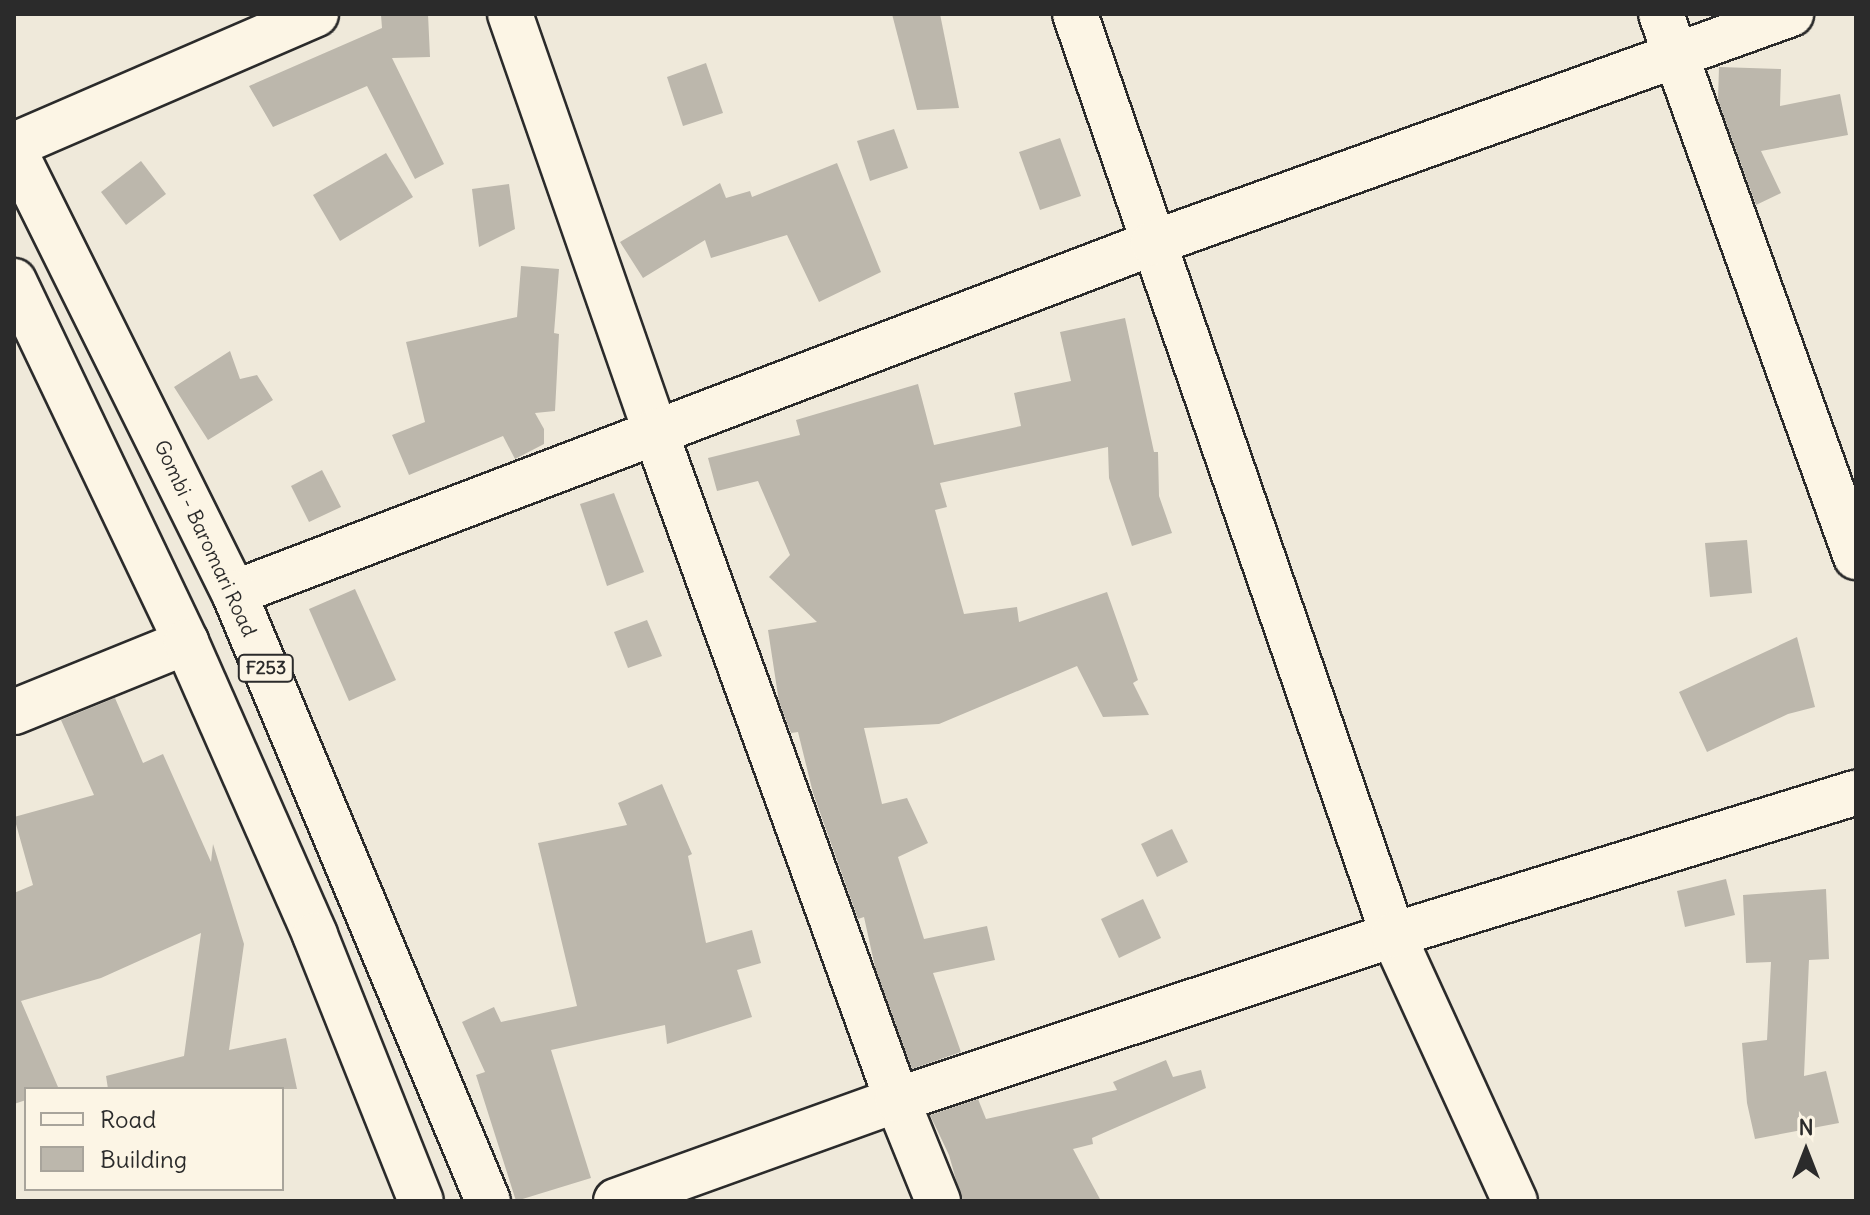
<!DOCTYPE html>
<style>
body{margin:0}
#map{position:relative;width:1870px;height:1215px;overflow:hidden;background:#efe9da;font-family:Delius,sans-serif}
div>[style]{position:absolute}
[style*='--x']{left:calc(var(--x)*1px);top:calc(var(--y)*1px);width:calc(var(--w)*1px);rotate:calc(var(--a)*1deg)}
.building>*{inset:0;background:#bcb7ac}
.roads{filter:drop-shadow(2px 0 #2b2b2b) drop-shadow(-2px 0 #2b2b2b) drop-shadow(0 2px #2b2b2b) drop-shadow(0 -2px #2b2b2b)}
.minor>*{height:44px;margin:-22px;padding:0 22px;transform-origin:22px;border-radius:22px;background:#fcf5e5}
.primary>*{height:44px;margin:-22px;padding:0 22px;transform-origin:22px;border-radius:22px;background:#fcf5e5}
span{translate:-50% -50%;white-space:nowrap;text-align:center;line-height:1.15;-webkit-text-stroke:6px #fcf5e5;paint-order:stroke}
.shield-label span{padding:2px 6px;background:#fcf5e5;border:2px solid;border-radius:6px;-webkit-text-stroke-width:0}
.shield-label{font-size:18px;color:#2b2b2b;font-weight:700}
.street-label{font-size:20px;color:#2b2b2b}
.frame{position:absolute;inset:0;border:16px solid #2b2b2b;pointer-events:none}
.legend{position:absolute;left:24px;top:1087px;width:260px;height:104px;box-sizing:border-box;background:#fcf5e5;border:2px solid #a8a49b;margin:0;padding:10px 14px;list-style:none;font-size:24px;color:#2b2b2b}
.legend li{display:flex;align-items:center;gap:16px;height:40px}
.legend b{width:40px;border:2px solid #a8a49b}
.north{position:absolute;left:1766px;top:1111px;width:80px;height:80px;-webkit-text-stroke:6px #fcf5e5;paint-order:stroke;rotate:0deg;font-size:22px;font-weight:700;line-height:32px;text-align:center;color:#2b2b2b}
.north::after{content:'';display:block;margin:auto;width:28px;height:36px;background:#2b2b2b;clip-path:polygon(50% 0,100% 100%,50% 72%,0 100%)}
</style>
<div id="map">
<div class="building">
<i style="clip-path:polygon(428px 14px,430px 57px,392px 58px,444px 164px,415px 179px,367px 86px,273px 127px,249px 86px,382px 28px,381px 15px)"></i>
<i style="clip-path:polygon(892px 14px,940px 14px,959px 108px,917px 110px)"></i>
<i style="clip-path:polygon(706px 63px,723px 113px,683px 126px,667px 77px)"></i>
<i style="clip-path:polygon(1719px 67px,1781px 69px,1780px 106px,1840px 94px,1848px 135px,1761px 151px,1781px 193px,1756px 205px,1718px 100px)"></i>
<i style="clip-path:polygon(894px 129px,908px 168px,870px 181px,857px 141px)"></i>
<i style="clip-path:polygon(1060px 138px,1081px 196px,1040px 210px,1019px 152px)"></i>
<i style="clip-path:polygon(386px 153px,413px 197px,340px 241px,313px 195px)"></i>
<i style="clip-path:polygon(141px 161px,166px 194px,126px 225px,101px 192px)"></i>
<i style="clip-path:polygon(837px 163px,881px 272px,819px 302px,787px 235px,711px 258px,705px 240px,643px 278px,620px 242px,720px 183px,726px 198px,750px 191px,752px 197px)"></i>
<i style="clip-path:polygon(509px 184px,515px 229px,479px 247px,472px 189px)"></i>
<i style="clip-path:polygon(521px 266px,559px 269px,554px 333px,559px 334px,555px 411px,535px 413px,544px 429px,544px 444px,515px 459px,503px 436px,409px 475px,392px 435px,425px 422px,406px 342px,517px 317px)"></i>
<i style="clip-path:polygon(1125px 318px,1154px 452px,1158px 452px,1159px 496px,1172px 533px,1132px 546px,1109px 478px,1108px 447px,940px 483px,947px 507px,935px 510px,964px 614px,1017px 607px,1019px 622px,1107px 592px,1138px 680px,1133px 683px,1149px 715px,1103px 717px,1077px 666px,939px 724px,864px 728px,882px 804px,907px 798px,928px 843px,898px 857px,924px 939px,987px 926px,995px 960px,933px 973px,961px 1052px,912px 1069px,875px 967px,864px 917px,858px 919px,813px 793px,798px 732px,791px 733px,779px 702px,768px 630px,817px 622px,769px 577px,790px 555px,758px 481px,717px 491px,708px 458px,800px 435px,796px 420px,918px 384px,934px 445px,1021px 426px,1014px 393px,1071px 381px,1060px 332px)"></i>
<i style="clip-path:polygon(230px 351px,240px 379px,257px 375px,273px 400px,208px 440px,174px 387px)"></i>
<i style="clip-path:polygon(322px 470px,341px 507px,309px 522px,291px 486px)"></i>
<i style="clip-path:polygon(614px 493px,644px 572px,607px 586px,580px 504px)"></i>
<i style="clip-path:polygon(1747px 540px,1752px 593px,1710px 597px,1705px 543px)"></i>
<i style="clip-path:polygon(355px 589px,396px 680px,349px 701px,309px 609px)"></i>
<i style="clip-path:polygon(647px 620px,662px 656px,628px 668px,614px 632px)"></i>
<i style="clip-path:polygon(1797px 637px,1815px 707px,1788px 714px,1707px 752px,1679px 692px)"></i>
<i style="clip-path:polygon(115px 698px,143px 763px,163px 754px,211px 862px,213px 844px,244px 944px,229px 1050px,286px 1038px,297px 1089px,108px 1089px,106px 1076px,184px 1056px,201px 933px,101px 978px,21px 1001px,58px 1087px,26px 1089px,26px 1100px,14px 1104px,14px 893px,33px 885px,14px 817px,94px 795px,61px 720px)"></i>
<i style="clip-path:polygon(662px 784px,692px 854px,688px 856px,706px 943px,752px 930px,761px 963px,737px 970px,752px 1017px,667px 1044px,665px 1025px,551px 1050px,591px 1178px,516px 1201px,476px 1075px,485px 1072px,462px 1022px,494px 1007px,501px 1022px,577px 1006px,538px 843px,627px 825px,618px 803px)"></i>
<i style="clip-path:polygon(1172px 829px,1188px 862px,1157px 877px,1141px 844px)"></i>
<i style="clip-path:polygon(1726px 879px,1735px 915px,1685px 927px,1677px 891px)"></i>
<i style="clip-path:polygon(1826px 889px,1829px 959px,1809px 960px,1804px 1076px,1826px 1071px,1839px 1123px,1755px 1139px,1747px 1103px,1742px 1043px,1767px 1040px,1771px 962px,1746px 963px,1743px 895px)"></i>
<i style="clip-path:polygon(1143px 899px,1161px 938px,1119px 958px,1101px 919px)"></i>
<i style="clip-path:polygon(1166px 1060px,1173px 1077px,1201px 1070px,1206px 1088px,1092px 1138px,1093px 1144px,1073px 1149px,1101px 1201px,962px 1201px,949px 1155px,930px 1115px,978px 1099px,986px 1119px,1117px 1090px,1113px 1082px)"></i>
</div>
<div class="roads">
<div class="minor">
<i style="--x:510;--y:14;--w:441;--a:70.8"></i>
<i style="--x:655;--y:431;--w:711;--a:70.11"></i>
<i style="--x:897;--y:1100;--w:109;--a:67.9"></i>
<i style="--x:1075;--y:14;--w:974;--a:70.95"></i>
<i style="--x:1393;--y:935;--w:293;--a:65.4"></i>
<i style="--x:1661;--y:14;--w:577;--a:70.25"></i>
<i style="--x:14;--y:145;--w:329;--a:-23.4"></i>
<i style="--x:234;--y:593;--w:983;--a:-20.85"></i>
<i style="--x:1153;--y:243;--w:678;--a:-19.74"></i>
<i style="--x:14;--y:712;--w:186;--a:-22.1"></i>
<i style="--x:616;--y:1201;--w:299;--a:-19.8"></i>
<i style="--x:897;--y:1100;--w:523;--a:-18.4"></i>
<i style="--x:1393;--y:935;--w:484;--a:-17.1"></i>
</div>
<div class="primary">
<i style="--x:14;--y:150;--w:495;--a:63.6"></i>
<i style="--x:234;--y:593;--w:659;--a:67.33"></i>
<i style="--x:14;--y:281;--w:400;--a:64.5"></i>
<i style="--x:186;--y:642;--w:320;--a:66.2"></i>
<i style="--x:315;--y:935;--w:286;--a:68.3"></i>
</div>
</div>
<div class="shield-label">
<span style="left:266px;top:668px">F253</span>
</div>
<div class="street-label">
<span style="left:206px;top:538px;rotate:65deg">Gombi - Baromari Road</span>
</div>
<div class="frame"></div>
<ul class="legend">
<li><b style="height:10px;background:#fcf5e5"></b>Road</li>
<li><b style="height:22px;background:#bcb7ac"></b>Building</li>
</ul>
<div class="north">N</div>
</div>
